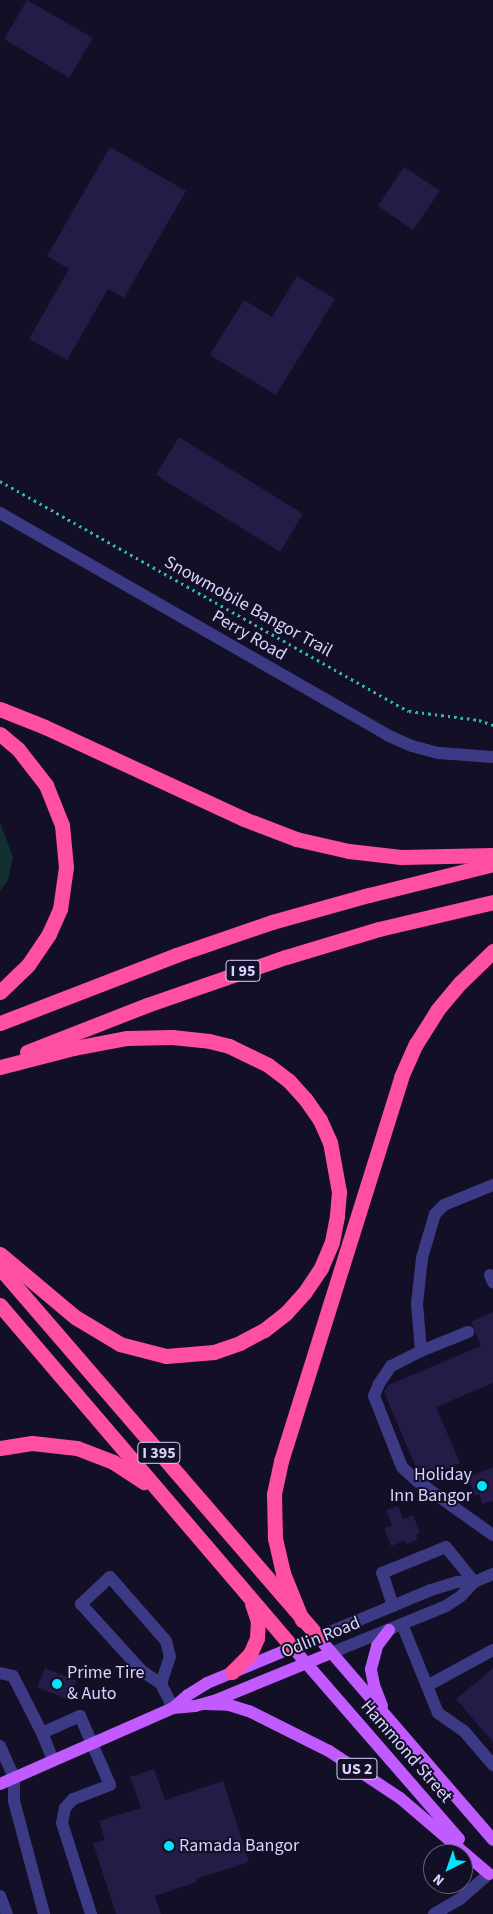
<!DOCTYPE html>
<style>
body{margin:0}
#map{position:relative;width:493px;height:1914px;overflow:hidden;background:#130f26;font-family:"Source Sans 3",sans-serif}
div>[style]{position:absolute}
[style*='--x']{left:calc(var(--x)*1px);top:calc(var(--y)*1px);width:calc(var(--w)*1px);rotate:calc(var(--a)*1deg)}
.green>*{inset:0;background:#12302f}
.building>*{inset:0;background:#241b47}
.path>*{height:2.5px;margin-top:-1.25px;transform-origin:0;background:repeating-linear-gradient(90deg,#2fb8b0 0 2.5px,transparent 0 6.5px)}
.minor>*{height:12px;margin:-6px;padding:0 6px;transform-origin:6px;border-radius:6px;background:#3d3a85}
.major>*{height:12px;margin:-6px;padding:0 6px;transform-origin:6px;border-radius:6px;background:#c25bff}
.highway>*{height:15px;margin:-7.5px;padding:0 7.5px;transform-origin:7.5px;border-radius:7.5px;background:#ff4fa3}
.dots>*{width:14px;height:14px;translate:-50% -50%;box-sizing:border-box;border:2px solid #130f26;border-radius:50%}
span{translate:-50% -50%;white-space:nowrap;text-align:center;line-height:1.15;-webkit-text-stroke:4px #130f26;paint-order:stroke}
.shield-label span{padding:1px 4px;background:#130f26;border:1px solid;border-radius:4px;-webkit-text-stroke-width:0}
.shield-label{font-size:16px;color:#d9d4ff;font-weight:700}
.street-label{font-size:18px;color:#d9d4ff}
.poi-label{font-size:18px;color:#d9d4ff}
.right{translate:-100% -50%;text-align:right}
.left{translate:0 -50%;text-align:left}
.north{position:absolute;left:423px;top:1844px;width:50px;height:50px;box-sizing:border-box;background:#130f26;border:1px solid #625e7d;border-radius:50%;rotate:221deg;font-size:14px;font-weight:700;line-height:20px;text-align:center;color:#d9d4ff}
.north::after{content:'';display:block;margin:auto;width:18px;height:22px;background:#00e5ff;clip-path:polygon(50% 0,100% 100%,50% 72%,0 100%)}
</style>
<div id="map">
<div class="green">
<i style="clip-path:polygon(0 823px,13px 857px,8px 880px,0 891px)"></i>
</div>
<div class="building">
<i style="clip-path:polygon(27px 0,93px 38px,69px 78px,4px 39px)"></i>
<i style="clip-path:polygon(110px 147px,186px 191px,124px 298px,108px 289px,67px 360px,29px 339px,69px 269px,47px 256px)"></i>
<i style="clip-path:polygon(404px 167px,440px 191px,413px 230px,378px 206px)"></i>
<i style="clip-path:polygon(297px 276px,335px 299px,276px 395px,210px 355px,244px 300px,272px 317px)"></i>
<i style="clip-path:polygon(179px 437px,303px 514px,280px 552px,156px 475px)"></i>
<i style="clip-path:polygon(493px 1312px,493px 1383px,436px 1407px,460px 1463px,426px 1478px,417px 1470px,384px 1392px,388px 1385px,481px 1346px,471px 1322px)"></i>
<i style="clip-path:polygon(493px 1467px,493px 1501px,482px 1504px,479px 1494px,475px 1496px,468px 1477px)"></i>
<i style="clip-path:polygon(398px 1506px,403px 1519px,413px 1515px,420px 1533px,416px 1535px,418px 1540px,406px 1544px,404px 1541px,391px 1546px,384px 1528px,392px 1525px,386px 1510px)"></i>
<i style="clip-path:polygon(45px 1668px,77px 1681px,69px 1700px,37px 1687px)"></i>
<i style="clip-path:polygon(493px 1668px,493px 1742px,456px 1699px)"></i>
<i style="clip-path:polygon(154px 1769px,165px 1800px,223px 1781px,249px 1862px,196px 1879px,197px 1882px,155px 1896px,161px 1914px,116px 1914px,93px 1843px,105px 1840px,99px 1821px,141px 1808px,130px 1777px)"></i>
</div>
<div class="path">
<i style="--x:0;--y:481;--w:469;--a:29.4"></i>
<i style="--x:409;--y:711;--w:71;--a:7.3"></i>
<i style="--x:479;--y:720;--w:15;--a:20"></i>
</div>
<div class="minor">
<i style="--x:0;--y:513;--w:446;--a:29.8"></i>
<i style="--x:387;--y:735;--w:27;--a:24"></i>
<i style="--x:412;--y:746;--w:28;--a:15"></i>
<i style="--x:439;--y:753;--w:54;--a:4.2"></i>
<i style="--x:493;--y:1185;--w:53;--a:157.8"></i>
<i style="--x:444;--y:1205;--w:13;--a:135"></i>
<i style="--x:435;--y:1214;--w:46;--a:106.5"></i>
<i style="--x:422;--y:1258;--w:46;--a:96.2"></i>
<i style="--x:417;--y:1304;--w:47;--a:85.1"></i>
<i style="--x:421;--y:1351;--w:34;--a:153"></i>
<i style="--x:391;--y:1366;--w:22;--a:124"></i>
<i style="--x:379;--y:1384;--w:13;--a:113"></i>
<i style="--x:374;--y:1396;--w:76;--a:68.5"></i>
<i style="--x:402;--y:1467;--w:21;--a:43"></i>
<i style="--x:417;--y:1481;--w:93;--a:35.4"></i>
<i style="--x:490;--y:1275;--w:8;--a:67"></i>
<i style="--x:421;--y:1351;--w:51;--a:-22"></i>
<i style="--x:393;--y:1606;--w:35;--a:-108"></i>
<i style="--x:382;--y:1573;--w:69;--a:-22.1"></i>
<i style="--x:446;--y:1547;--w:45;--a:51.3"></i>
<i style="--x:402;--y:1624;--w:96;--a:68"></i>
<i style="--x:438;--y:1713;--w:32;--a:35"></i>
<i style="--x:464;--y:1731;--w:45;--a:49.5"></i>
<i style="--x:318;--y:1637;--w:122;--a:-22.6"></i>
<i style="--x:431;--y:1590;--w:28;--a:-17"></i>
<i style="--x:458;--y:1582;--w:16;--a:0"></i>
<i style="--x:474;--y:1582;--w:21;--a:-23"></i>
<i style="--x:331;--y:1653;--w:124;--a:-22.2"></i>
<i style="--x:446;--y:1606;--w:18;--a:-34"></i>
<i style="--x:461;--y:1596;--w:19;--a:-47"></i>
<i style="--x:0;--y:1673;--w:13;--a:13"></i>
<i style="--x:13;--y:1676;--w:64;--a:63"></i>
<i style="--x:161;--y:1684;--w:28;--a:-72"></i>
<i style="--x:170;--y:1657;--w:16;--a:-104"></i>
<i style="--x:166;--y:1641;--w:85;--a:-131.2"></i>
<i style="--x:110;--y:1577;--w:40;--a:137"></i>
<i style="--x:81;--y:1604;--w:91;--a:47.7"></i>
<i style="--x:142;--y:1671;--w:23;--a:34"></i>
<i style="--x:161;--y:1684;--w:27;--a:63"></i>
<i style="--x:427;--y:1686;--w:75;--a:-28.6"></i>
<i style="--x:0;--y:1746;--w:35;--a:66"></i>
<i style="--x:14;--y:1778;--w:23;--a:90"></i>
<i style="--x:14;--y:1801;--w:117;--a:75.1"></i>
<i style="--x:53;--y:1760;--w:29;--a:-112"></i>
<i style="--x:42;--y:1733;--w:42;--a:-24.1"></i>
<i style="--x:80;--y:1716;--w:75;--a:66.5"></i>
<i style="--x:110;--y:1785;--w:40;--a:159"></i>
<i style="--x:73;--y:1799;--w:12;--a:132"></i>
<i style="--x:65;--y:1808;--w:15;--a:101"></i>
<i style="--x:62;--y:1823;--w:96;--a:72.3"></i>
<i style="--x:0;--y:1896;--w:19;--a:69"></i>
<i style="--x:434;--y:1914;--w:30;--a:-30"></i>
<i style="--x:460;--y:1899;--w:38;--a:-41"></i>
</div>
<div class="major">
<i style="--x:293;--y:1648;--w:253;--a:49"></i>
<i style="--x:204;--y:1704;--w:25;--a:2"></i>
<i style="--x:229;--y:1705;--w:21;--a:17"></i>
<i style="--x:249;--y:1711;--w:89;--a:26.6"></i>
<i style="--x:329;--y:1751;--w:85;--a:33.5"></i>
<i style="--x:400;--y:1798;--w:117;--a:40.5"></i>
<i style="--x:382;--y:1706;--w:22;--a:-111"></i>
<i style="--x:374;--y:1685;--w:16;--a:-101"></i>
<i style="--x:371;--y:1669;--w:24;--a:-75"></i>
<i style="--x:377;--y:1646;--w:20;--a:-53"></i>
<i style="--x:173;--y:1708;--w:22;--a:-5"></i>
<i style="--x:195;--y:1706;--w:20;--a:-15"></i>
<i style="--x:214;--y:1701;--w:126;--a:-22.3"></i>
<i style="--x:0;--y:1784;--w:189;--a:-23.7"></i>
<i style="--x:173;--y:1708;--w:20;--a:-41"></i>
<i style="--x:188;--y:1695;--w:22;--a:-32"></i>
<i style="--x:207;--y:1683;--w:120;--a:-22.5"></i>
<i style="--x:318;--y:1637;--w:268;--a:49.2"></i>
</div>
<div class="highway">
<i style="--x:0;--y:709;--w:48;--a:21.8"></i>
<i style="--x:45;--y:727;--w:219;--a:24.8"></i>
<i style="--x:244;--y:819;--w:56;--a:21"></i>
<i style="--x:296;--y:839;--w:54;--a:12.8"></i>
<i style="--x:349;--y:851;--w:52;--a:6.6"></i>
<i style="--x:401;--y:857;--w:92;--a:-1.2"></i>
<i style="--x:0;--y:734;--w:23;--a:40"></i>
<i style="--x:18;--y:749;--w:46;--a:52.1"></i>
<i style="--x:46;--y:785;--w:43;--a:68.2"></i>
<i style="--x:62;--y:825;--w:42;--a:84.6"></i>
<i style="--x:66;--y:867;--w:42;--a:98.1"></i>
<i style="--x:60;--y:909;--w:27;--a:114"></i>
<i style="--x:49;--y:934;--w:37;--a:124"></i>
<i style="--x:28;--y:965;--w:39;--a:136"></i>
<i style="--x:0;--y:1023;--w:189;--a:-21.1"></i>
<i style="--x:176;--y:955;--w:102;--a:-19"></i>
<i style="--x:272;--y:922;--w:101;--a:-15.6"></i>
<i style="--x:369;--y:895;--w:128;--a:-14"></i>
<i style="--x:27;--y:1052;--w:129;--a:-21.4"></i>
<i style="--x:147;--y:1005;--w:147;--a:-19.1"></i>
<i style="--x:286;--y:957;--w:97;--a:-16.8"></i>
<i style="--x:379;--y:929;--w:117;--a:-13.3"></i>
<i style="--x:0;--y:1067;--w:76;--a:-14.4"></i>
<i style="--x:74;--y:1048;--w:54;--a:-10.7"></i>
<i style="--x:127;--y:1038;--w:45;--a:-1.3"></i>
<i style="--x:172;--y:1037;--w:37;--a:6"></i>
<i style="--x:209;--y:1041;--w:21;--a:14"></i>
<i style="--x:229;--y:1046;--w:43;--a:26"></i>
<i style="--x:268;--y:1065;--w:26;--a:37"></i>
<i style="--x:289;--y:1081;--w:25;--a:48"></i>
<i style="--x:306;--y:1100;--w:24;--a:55"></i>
<i style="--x:320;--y:1120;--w:24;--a:66"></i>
<i style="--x:330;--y:1142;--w:51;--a:79.8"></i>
<i style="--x:339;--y:1192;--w:24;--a:95"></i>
<i style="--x:337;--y:1216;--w:26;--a:101"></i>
<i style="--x:332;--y:1242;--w:28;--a:113"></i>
<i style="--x:321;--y:1268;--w:30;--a:124"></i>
<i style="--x:304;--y:1293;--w:27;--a:132"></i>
<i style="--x:286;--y:1313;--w:28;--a:142"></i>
<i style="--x:264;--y:1330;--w:27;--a:152"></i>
<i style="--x:240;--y:1343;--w:28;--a:161"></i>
<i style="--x:214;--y:1352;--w:48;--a:175.2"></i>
<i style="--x:166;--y:1356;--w:48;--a:-165.4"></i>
<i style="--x:120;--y:1344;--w:52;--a:-149"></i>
<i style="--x:75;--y:1317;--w:98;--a:-140"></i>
<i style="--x:0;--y:1268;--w:487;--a:49.2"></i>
<i style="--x:0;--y:1305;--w:451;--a:49.5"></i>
<i style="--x:0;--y:1448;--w:32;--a:-9"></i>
<i style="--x:32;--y:1443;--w:45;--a:6.3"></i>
<i style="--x:77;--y:1448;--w:39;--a:21"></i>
<i style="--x:113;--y:1462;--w:37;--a:33"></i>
<i style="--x:302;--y:1620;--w:51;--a:-112"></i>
<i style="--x:283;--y:1573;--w:36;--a:-103"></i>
<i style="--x:275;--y:1538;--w:44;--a:-91.3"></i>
<i style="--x:274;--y:1494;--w:34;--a:-78"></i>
<i style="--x:281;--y:1461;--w:402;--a:-72.6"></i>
<i style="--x:401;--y:1077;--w:36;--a:-66"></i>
<i style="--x:416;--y:1044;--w:41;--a:-57.8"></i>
<i style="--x:438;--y:1009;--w:35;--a:-50"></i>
<i style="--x:461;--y:982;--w:45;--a:-44.1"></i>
<i style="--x:232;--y:1672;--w:25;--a:-45"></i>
<i style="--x:250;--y:1654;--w:17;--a:-66"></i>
<i style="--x:257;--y:1638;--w:17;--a:-87"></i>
<i style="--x:258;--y:1621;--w:18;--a:-109"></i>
</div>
<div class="dots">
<i style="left:482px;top:1486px;background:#00e5ff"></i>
<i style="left:57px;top:1684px;background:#00e5ff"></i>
<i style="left:169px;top:1846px;background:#00e5ff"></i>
</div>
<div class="shield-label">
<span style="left:243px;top:971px">I 95</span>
<span style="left:159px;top:1453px">I 395</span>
<span style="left:357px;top:1769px">US 2</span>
</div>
<div class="street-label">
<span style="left:248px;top:607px;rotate:29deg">Snowmobile Bangor Trail</span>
<span style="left:249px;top:636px;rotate:30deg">Perry Road</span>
<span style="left:321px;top:1638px;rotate:-22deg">Odlin Road</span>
<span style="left:406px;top:1752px;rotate:49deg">Hammond Street</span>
</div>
<div class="poi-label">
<span class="right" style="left:472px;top:1486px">Holiday<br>Inn Bangor</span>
<span class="left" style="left:67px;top:1684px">Prime Tire<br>&amp; Auto</span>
<span class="left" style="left:179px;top:1846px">Ramada Bangor</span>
</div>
<div class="north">N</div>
</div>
